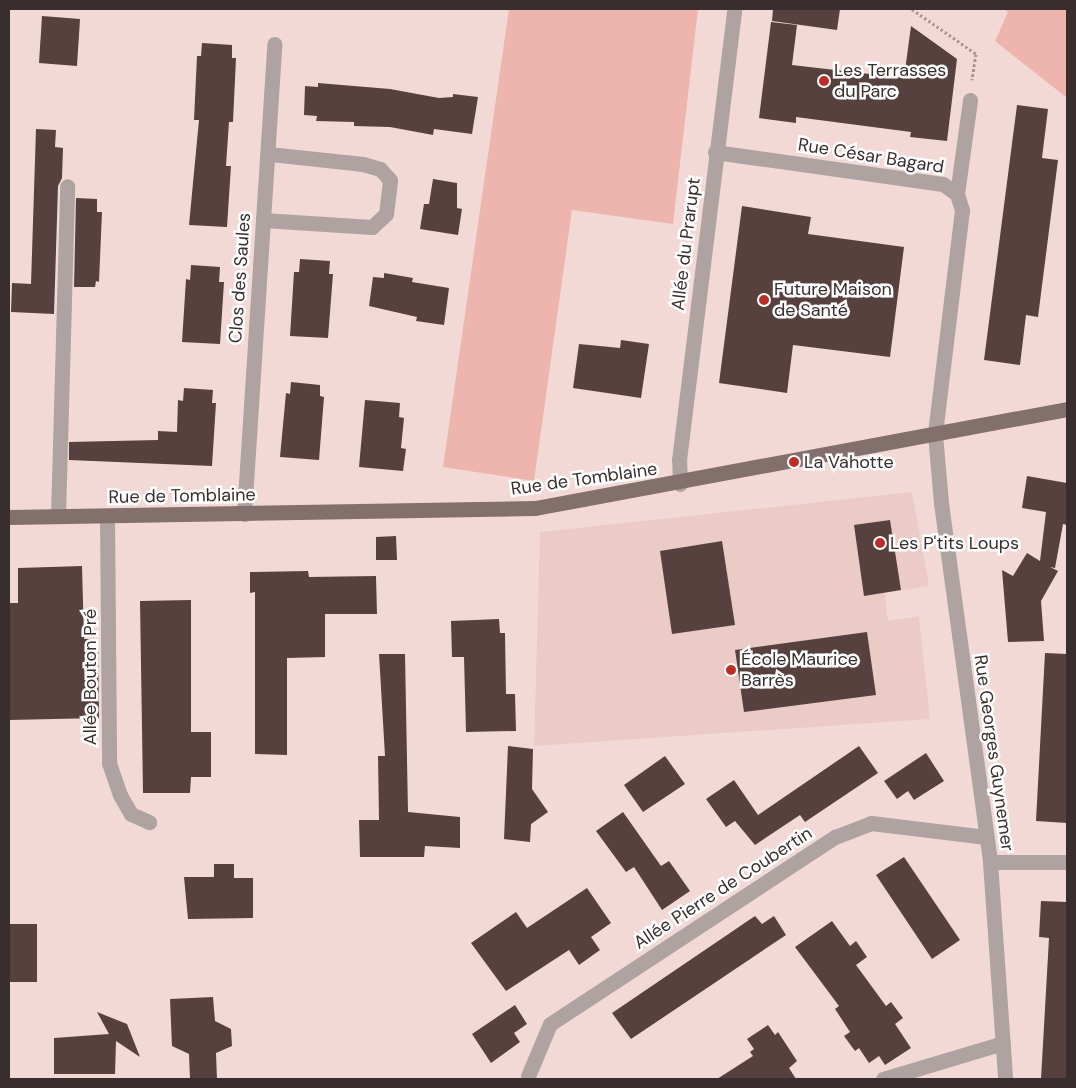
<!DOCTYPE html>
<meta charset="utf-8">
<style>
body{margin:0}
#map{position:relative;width:1076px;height:1088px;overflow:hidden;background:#f3d9d6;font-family:"DM Sans",sans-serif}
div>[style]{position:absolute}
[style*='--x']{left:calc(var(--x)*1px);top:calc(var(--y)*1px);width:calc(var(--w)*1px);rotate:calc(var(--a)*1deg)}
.built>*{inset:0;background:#eccbc6}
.green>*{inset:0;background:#edb5ae}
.building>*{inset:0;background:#56413e}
.path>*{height:3px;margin-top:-1.5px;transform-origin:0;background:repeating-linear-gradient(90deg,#a89592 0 2.5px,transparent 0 5px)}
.minor>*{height:15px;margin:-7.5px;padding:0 7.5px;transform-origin:7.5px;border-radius:7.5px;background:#aea3a1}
.major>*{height:15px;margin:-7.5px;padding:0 7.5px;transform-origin:7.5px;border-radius:7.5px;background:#83706d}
.dots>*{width:14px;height:14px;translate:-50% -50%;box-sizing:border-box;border:2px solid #fff;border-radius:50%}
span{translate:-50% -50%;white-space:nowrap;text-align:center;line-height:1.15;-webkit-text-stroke:5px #fff;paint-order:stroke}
.poi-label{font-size:18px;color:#382e2d}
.left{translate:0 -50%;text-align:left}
.street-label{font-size:18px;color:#382e2d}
.frame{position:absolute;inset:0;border:10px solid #382e2d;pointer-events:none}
</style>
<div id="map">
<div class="built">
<i style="clip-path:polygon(912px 492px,929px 586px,885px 593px,888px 621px,919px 616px,930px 719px,534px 746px,540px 532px)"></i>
</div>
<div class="green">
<i style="clip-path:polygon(509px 9px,698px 9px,673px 224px,572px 210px,534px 481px,443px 467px)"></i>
<i style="clip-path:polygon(1003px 9px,1067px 9px,1067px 98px,995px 41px,1008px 12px)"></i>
</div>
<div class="building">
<i style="clip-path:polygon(773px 9px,840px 9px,837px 30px,772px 21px)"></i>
<i style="clip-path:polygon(42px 16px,80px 19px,77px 66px,39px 63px)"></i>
<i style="clip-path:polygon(771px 22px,797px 25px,792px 65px,904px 78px,911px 26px,957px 59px,947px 141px,910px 137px,911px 132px,796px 117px,796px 123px,759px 118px)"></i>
<i style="clip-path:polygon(202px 43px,232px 45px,232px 58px,236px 58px,233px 122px,229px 122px,226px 166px,231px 166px,227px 227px,189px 225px,199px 120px,194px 120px,197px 56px,201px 56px)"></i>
<i style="clip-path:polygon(318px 83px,390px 89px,439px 98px,453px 97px,453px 94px,478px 97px,472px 134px,434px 129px,433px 135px,390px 127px,354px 126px,354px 122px,316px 121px,317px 116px,304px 115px,305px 86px,318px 87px)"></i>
<i style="clip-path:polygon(1017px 105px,1048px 109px,1042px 158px,1058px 160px,1038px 317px,1026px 315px,1020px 365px,984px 360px)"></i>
<i style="clip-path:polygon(36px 129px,56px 130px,55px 147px,63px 148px,62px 178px,58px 186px,54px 314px,11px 312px,12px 283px,31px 284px)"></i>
<i style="clip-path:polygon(433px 179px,457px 183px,457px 208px,462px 209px,458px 235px,420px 229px,424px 204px,429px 204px)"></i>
<i style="clip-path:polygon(76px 198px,97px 199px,97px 212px,102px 212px,99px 282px,96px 281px,95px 287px,74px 287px)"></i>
<i style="clip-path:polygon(742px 206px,811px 217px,808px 234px,904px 247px,890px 357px,793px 345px,787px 393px,719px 383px)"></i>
<i style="clip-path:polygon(300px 259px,330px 261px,329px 274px,333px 274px,328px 338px,290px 336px,294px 272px,299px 272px)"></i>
<i style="clip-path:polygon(191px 265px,220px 267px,219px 282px,224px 282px,220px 344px,182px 342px,186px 279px,190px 280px)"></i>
<i style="clip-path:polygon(384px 273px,413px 278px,412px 282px,449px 288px,444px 325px,416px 321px,417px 317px,369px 306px,373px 277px,384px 278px)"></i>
<i style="clip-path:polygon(621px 340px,649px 344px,641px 398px,573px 388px,579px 344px,620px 348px)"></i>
<i style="clip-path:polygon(291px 382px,320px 385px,320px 396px,324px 397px,319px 460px,280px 457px,286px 393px,290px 394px)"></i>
<i style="clip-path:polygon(184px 388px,213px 390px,212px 403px,216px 403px,212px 466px,69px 460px,69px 442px,158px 440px,158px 431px,177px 432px,178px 400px,183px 401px)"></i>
<i style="clip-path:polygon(365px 400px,400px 403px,399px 417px,404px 418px,401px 448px,406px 449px,403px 471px,359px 467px)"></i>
<i style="clip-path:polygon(1027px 476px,1067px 483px,1067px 525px,1063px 524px,1055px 568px,1050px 567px,1058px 571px,1041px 601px,1044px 641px,1008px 642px,1002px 570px,1013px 576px,1027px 553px,1040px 561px,1046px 512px,1022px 508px)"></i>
<i style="clip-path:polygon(890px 520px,901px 590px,864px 596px,854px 525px)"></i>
<i style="clip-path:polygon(396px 536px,397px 560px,376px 560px,376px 537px)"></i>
<i style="clip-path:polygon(722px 541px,735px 625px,672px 634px,660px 551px)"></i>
<i style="clip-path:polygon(82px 566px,84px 639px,98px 639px,99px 718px,9px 720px,9px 603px,18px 603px,18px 568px)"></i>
<i style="clip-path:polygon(308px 571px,309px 577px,376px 576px,377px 614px,325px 614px,325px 657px,287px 658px,287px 755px,255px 754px,255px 592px,250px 593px,250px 572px)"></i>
<i style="clip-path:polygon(191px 600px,191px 732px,211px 732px,211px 777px,191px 777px,190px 793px,143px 793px,140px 601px)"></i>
<i style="clip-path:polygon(499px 619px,500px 633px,505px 633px,506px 694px,515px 694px,516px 731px,466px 732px,464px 657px,452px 657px,451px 621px)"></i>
<i style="clip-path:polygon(867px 632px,876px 695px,744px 712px,735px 650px)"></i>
<i style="clip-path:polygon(1045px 653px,1067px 654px,1067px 823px,1036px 821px)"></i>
<i style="clip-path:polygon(379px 654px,405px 654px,408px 812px,460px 817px,460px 848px,425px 846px,424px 857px,360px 857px,359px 820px,379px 820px,378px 756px,385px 756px)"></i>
<i style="clip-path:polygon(508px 746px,533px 749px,532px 789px,548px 812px,531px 824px,530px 842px,504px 839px)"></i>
<i style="clip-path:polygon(859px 746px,878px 773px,805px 822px,800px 815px,755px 845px,735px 821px,726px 827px,706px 799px,734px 780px,758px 815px)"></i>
<i style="clip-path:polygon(926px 753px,944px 781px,914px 800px,908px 791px,897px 799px,884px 781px)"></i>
<i style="clip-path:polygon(665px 756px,685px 784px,643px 812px,624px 785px)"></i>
<i style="clip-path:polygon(623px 812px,661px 866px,669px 861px,690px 891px,662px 910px,634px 867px,626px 872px,596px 831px)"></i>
<i style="clip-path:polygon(904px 857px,960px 940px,932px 959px,876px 875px)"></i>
<i style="clip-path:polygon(214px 864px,234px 864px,234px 878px,253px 878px,253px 918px,188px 919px,184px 877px,214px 877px)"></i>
<i style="clip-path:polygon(587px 888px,611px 923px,591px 937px,600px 950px,579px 965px,569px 950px,506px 991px,471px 943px,516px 912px,527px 928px)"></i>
<i style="clip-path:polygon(1041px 901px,1067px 902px,1067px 1079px,1041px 1079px,1049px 938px,1039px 937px)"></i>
<i style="clip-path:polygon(755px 916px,762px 924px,774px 916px,786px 935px,631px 1039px,612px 1013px)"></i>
<i style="clip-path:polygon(832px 921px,850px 946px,856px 941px,867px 957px,856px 965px,886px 1006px,891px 1002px,903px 1018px,895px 1024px,911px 1048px,885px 1065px,879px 1056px,869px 1063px,859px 1048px,855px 1051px,844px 1036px,850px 1032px,835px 1009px,839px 1006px,795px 947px)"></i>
<i style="clip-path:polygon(9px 924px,37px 924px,37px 982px,9px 982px)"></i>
<i style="clip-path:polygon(213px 997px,215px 1021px,231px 1029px,232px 1046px,216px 1053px,217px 1079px,190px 1079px,189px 1054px,172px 1046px,170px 999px)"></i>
<i style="clip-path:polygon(515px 1005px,527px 1024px,514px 1033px,520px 1042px,491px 1063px,472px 1034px)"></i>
<i style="clip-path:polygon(97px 1012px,127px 1024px,140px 1057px,116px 1041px,115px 1074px,54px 1074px,54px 1038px,109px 1034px)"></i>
<i style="clip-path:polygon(768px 1025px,775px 1035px,778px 1032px,797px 1061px,789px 1068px,796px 1079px,717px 1079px,753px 1056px,750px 1052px,754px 1049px,747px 1039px)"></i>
</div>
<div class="path">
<i style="--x:912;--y:9;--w:78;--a:35.1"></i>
<i style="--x:976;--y:54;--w:26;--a:99"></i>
</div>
<div class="minor">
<i style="--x:715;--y:152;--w:230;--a:8"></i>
<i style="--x:943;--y:184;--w:17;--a:36"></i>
<i style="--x:957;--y:194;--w:17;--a:73"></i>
<i style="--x:962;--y:210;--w:226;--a:96.9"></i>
<i style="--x:935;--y:434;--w:69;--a:85"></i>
<i style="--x:941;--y:503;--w:362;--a:82.2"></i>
<i style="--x:990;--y:862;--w:218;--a:86"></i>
<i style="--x:957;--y:194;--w:95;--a:-82.1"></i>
<i style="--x:263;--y:220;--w:109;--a:3.7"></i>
<i style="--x:372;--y:227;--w:19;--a:-43"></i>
<i style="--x:386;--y:214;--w:34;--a:-83"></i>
<i style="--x:390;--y:180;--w:15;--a:-132"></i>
<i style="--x:380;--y:169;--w:18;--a:-164"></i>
<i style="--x:363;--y:164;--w:95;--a:-173.9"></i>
<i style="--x:680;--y:484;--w:24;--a:-92"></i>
<i style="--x:679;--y:460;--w:454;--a:-83"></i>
<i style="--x:244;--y:514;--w:471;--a:-86.3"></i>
<i style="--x:58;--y:516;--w:330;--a:-88.4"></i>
<i style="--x:107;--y:516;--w:247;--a:89.5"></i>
<i style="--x:109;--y:763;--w:34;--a:71"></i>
<i style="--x:120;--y:795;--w:22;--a:60"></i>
<i style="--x:131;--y:814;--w:20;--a:24"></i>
<i style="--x:990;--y:862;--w:77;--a:0"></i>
<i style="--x:528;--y:1076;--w:56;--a:-67.1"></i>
<i style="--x:550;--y:1024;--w:341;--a:-33.3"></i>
<i style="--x:835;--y:837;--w:39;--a:-21"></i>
<i style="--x:871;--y:823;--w:116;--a:6.9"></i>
<i style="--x:883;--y:1079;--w:125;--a:-16.7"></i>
</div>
<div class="major">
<i style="--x:9;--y:517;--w:526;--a:-0.98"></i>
<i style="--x:535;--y:508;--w:541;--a:-10.54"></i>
</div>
<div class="dots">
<i style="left:824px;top:81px;background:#bc2d29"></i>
<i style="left:764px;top:300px;background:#bc2d29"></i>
<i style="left:794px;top:462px;background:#bc2d29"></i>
<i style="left:880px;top:543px;background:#bc2d29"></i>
<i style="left:731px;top:670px;background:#bc2d29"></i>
</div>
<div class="poi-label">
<span class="left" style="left:834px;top:81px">Les Terrasses<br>du Parc</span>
<span class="left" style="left:774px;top:300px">Future Maison<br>de Santé</span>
<span class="left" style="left:804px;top:462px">La Vahotte</span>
<span class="left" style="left:890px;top:543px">Les P'tits Loups</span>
<span class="left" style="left:741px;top:670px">École Maurice<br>Barrès</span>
</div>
<div class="street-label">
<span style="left:871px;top:156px;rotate:9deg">Rue César Bagard</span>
<span style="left:686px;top:244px;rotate:-83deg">Allée du Prarupt</span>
<span style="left:240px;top:278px;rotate:-86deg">Clos des Saules</span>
<span style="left:584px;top:479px;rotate:-8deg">Rue de Tomblaine</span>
<span style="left:182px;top:496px;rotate:-1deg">Rue de Tomblaine</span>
<span style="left:90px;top:677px;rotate:-90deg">Allée Bouton Pré</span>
<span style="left:994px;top:753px;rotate:82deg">Rue Georges Guynemer</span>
<span style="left:723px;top:888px;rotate:-33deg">Allée Pierre de Coubertin</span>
</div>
<div class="frame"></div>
</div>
